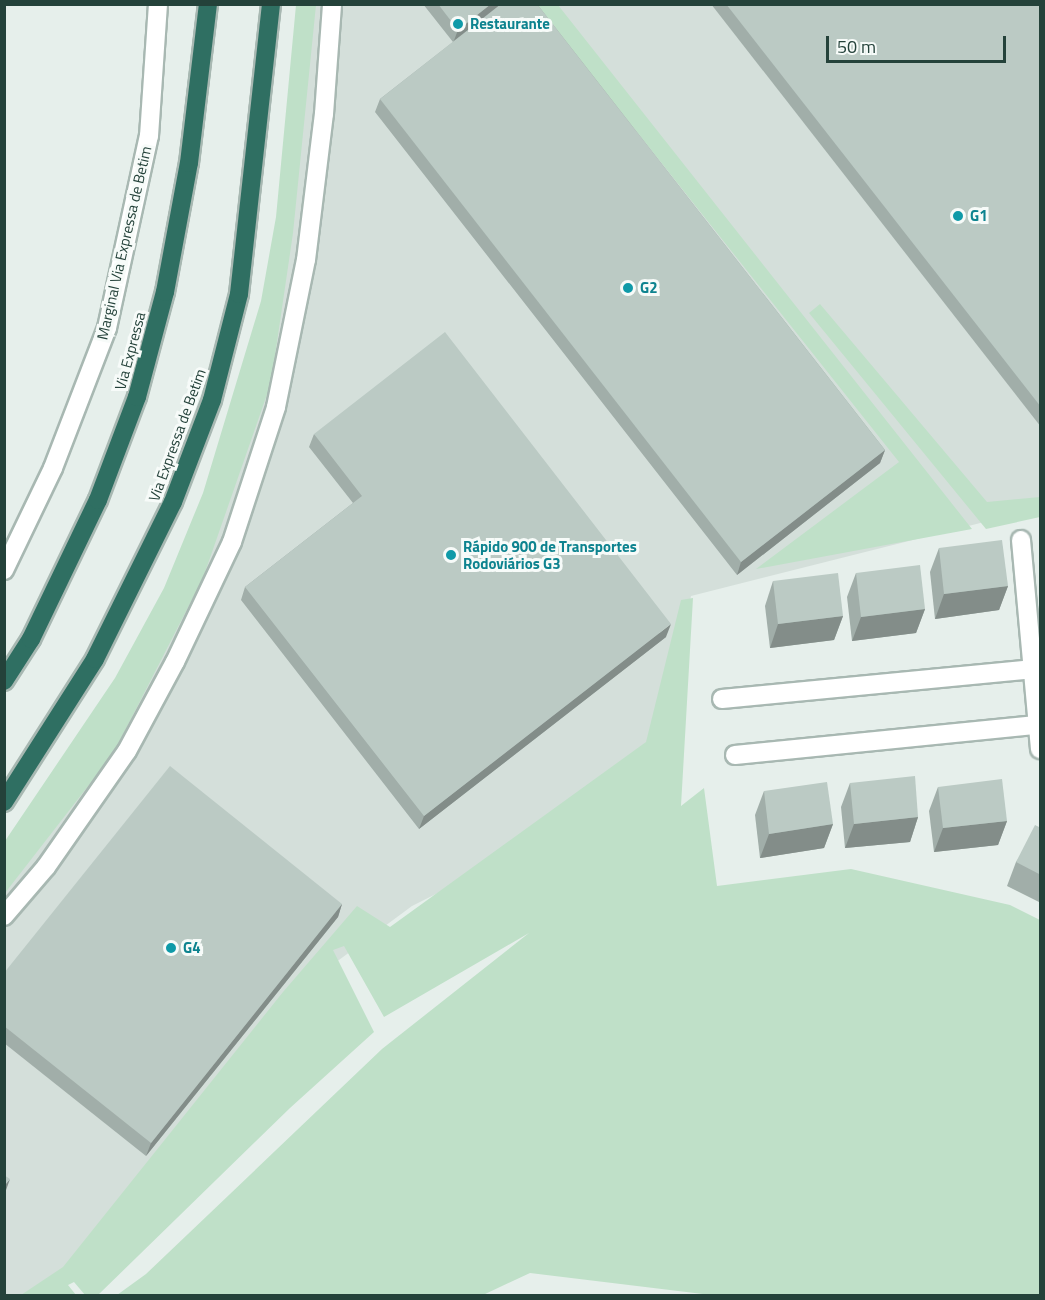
<!DOCTYPE html>
<meta charset="utf-8">
<style>
body{margin:0}
#map{position:relative;width:1045px;height:1300px;overflow:hidden;background:#e6efeb;font-family:"Titillium Web",sans-serif}
div>[style]{position:absolute}
[style*='--x']{left:calc(var(--x)*1px);top:calc(var(--y)*1px);width:calc(var(--w)*1px);rotate:calc(var(--a)*1deg)}
.built>*{inset:0;background:#d4dfda}
.green>*{inset:0;background:#bfe0c8}
.roads{filter:drop-shadow(2px 0 #a8b8b2) drop-shadow(-2px 0 #a8b8b2) drop-shadow(0 2px #a8b8b2) drop-shadow(0 -2px #a8b8b2)}
.minor>*{height:18px;margin:-9px;padding:0 9px;transform-origin:9px;border-radius:9px;background:#fff}
.highway>*{height:18px;margin:-9px;padding:0 9px;transform-origin:9px;border-radius:9px;background:#2f6f62}
.wall>*{inset:0;background:#a1aea9}
.shaded-wall>*{inset:0;background:#838d89}
.building>*{inset:0;background:#bbcac4}
.dots>*{width:16px;height:16px;translate:-50% -50%;box-sizing:border-box;border:3px solid #f7fbf9;border-radius:50%}
span{translate:-50% -50%;white-space:nowrap;text-align:center;line-height:1.15;-webkit-text-stroke:6px #f7fbf9;paint-order:stroke}
.culture-label{font-size:15px;color:#0d838f;font-weight:700}
.left{translate:0 -50%;text-align:left}
.street-label{font-size:15px;color:#24423a}
.frame{position:absolute;inset:0;border:6px solid #24423a;pointer-events:none}
.scale{position:absolute;left:826px;top:36px;width:180px;height:27px;box-sizing:border-box;border:3px solid #24423a;border-top:0;padding-left:8px;font-size:18px;line-height:21px;white-space:nowrap;color:#24423a;-webkit-text-stroke:4px #f7fbf9;paint-order:stroke}
</style>
<div id="map">
<div class="built">
<i style="clip-path:polygon(302px 5px,1040px 5px,1040px 508px,691px 596px,651px 786px,412px 906px,297px 991px,45px 1295px,5px 1296px,5px 851px,119px 689px,208px 507px,275px 273px)"></i>
</div>
<div class="green">
<i style="clip-path:polygon(296px 5px,316px 5px,293px 233px,271px 383px,203px 578px,113px 754px,5px 893px,5px 841px,115px 678px,164px 588px,203px 493px,261px 301px,276px 217px)"></i>
<i style="clip-path:polygon(536px 5px,558px 5px,972px 529px,756px 569px,899px 462px)"></i>
<i style="clip-path:polygon(820px 304px,987px 502px,1040px 497px,1040px 517px,986px 529px,809px 313px)"></i>
<i style="clip-path:polygon(693px 598px,681px 806px,704px 788px,717px 886px,851px 869px,1010px 905px,1040px 920px,1040px 1295px,711px 1295px,530px 1273px,483px 1295px,117px 1295px,146px 1274px,382px 1049px,529px 933px,384px 1017px,344px 946px,333px 950px,374px 1032px,290px 1108px,98px 1295px,85px 1295px,74px 1282px,68px 1285px,76px 1295px,21px 1295px,63px 1267px,283px 992px,357px 906px,390px 927px,646px 742px,681px 600px)"></i>
</div>
<div class="roads">
<div class="minor">
<i style="--x:1021;--y:540;--w:210;--a:84.8"></i>
<i style="--x:4;--y:570;--w:113;--a:-64.3"></i>
<i style="--x:53;--y:468;--w:150;--a:-68.9"></i>
<i style="--x:107;--y:328;--w:197;--a:-77.7"></i>
<i style="--x:149;--y:136;--w:132;--a:-86.1"></i>
<i style="--x:722;--y:699;--w:311;--a:-5.5"></i>
<i style="--x:735;--y:755;--w:303;--a:-5.7"></i>
<i style="--x:4;--y:916;--w:65;--a:-49.4"></i>
<i style="--x:46;--y:867;--w:141;--a:-55.1"></i>
<i style="--x:127;--y:751;--w:101;--a:-61.7"></i>
<i style="--x:175;--y:662;--w:133;--a:-64.6"></i>
<i style="--x:232;--y:542;--w:142;--a:-71.9"></i>
<i style="--x:276;--y:407;--w:150;--a:-78.5"></i>
<i style="--x:306;--y:260;--w:147;--a:-83"></i>
<i style="--x:324;--y:114;--w:110;--a:-85.8"></i>
</div>
<div class="highway">
<i style="--x:4;--y:681;--w:50;--a:-57.3"></i>
<i style="--x:31;--y:639;--w:154;--a:-64.3"></i>
<i style="--x:98;--y:500;--w:110;--a:-69.3"></i>
<i style="--x:137;--y:397;--w:109;--a:-75.1"></i>
<i style="--x:165;--y:292;--w:131;--a:-79.5"></i>
<i style="--x:189;--y:163;--w:160;--a:-83.2"></i>
<i style="--x:4;--y:802;--w:169;--a:-57.5"></i>
<i style="--x:95;--y:659;--w:175;--a:-63.6"></i>
<i style="--x:173;--y:502;--w:109;--a:-69.1"></i>
<i style="--x:212;--y:400;--w:109;--a:-75.7"></i>
<i style="--x:239;--y:294;--w:292;--a:-83.7"></i>
</div>
</div>
<div class="wall">
<i style="clip-path:polygon(423px 4px,537px 4px,885px 450px,880px 463px,737px 575px,375px 112px,380px 99px,453px 42px)"></i>
<i style="clip-path:polygon(711px 4px,1041px 4px,1041px 427px)"></i>
<i style="clip-path:polygon(314px 434px,666px 637px,419px 829px,241px 600px,245px 587px,353px 503px,309px 447px)"></i>
<i style="clip-path:polygon(939px 548px,1008px 586px,999px 610px,935px 619px,930px 572px)"></i>
<i style="clip-path:polygon(856px 573px,925px 609px,916px 633px,852px 641px,847px 597px)"></i>
<i style="clip-path:polygon(773px 581px,843px 616px,834px 640px,770px 648px,765px 606px)"></i>
<i style="clip-path:polygon(850px 783px,918px 817px,910px 842px,845px 848px,841px 807px)"></i>
<i style="clip-path:polygon(938px 787px,1007px 821px,998px 845px,934px 852px,929px 811px)"></i>
<i style="clip-path:polygon(764px 791px,833px 824px,824px 848px,760px 858px,755px 815px)"></i>
<i style="clip-path:polygon(1041px 828px,1041px 903px,1007px 886px,1016px 862px)"></i>
<i style="clip-path:polygon(342px 904px,338px 917px,146px 1156px,4px 1043px,4px 973px)"></i>
</div>
<div class="shaded-wall">
<i style="clip-path:polygon(491px 4px,503px 4px,453px 43px,458px 30px)"></i>
<i style="clip-path:polygon(885px 450px,880px 463px,737px 575px,741px 562px)"></i>
<i style="clip-path:polygon(1008px 586px,999px 610px,935px 619px,944px 594px)"></i>
<i style="clip-path:polygon(925px 609px,916px 633px,852px 641px,861px 617px)"></i>
<i style="clip-path:polygon(843px 616px,834px 640px,770px 648px,778px 624px)"></i>
<i style="clip-path:polygon(671px 624px,666px 637px,419px 829px,424px 816px)"></i>
<i style="clip-path:polygon(918px 817px,910px 842px,845px 848px,854px 824px)"></i>
<i style="clip-path:polygon(1007px 821px,998px 845px,934px 852px,943px 828px)"></i>
<i style="clip-path:polygon(833px 824px,824px 848px,760px 858px,769px 834px)"></i>
<i style="clip-path:polygon(342px 904px,338px 917px,146px 1156px,151px 1143px)"></i>
<i style="clip-path:polygon(10px 1179px,5px 1193px,4px 1194px,4px 1186px)"></i>
</div>
<div class="building">
<i style="clip-path:polygon(438px 4px,491px 4px,458px 30px)"></i>
<i style="clip-path:polygon(501px 4px,537px 4px,885px 450px,741px 562px,380px 99px)"></i>
<i style="clip-path:polygon(726px 4px,1041px 4px,1041px 407px)"></i>
<i style="clip-path:polygon(445px 332px,671px 624px,424px 816px,245px 587px,362px 496px,314px 434px)"></i>
<i style="clip-path:polygon(1002px 540px,1008px 586px,944px 594px,939px 548px)"></i>
<i style="clip-path:polygon(920px 565px,925px 609px,861px 617px,856px 573px)"></i>
<i style="clip-path:polygon(838px 573px,843px 616px,778px 624px,773px 581px)"></i>
<i style="clip-path:polygon(170px 766px,342px 904px,151px 1143px,4px 1026px,4px 973px)"></i>
<i style="clip-path:polygon(915px 776px,918px 817px,854px 824px,850px 783px)"></i>
<i style="clip-path:polygon(1002px 779px,1007px 821px,943px 828px,938px 787px)"></i>
<i style="clip-path:polygon(827px 782px,833px 824px,769px 834px,764px 791px)"></i>
<i style="clip-path:polygon(1035px 825px,1041px 828px,1041px 875px,1016px 862px)"></i>
<i style="clip-path:polygon(4px 1175px,10px 1179px,4px 1186px)"></i>
</div>
<div class="dots">
<i style="left:458px;top:24px;background:#0f9aa8"></i>
<i style="left:958px;top:216px;background:#0f9aa8"></i>
<i style="left:628px;top:288px;background:#0f9aa8"></i>
<i style="left:451px;top:555px;background:#0f9aa8"></i>
<i style="left:171px;top:948px;background:#0f9aa8"></i>
</div>
<div class="culture-label">
<span class="left" style="left:470px;top:24px">Restaurante</span>
<span class="left" style="left:970px;top:216px">G1</span>
<span class="left" style="left:640px;top:288px">G2</span>
<span class="left" style="left:463px;top:555px">Rápido 900 de Transportes<br>Rodoviários G3</span>
<span class="left" style="left:183px;top:948px">G4</span>
</div>
<div class="street-label">
<span style="left:124px;top:243px;rotate:-77deg">Marginal Via Expressa de Betim</span>
<span style="left:130px;top:351px;rotate:-75deg">Via Expressa</span>
<span style="left:177px;top:435px;rotate:-70deg">Via Expressa de Betim</span>
</div>
<div class="frame"></div>
<div class="scale">50 m</div>
</div>
